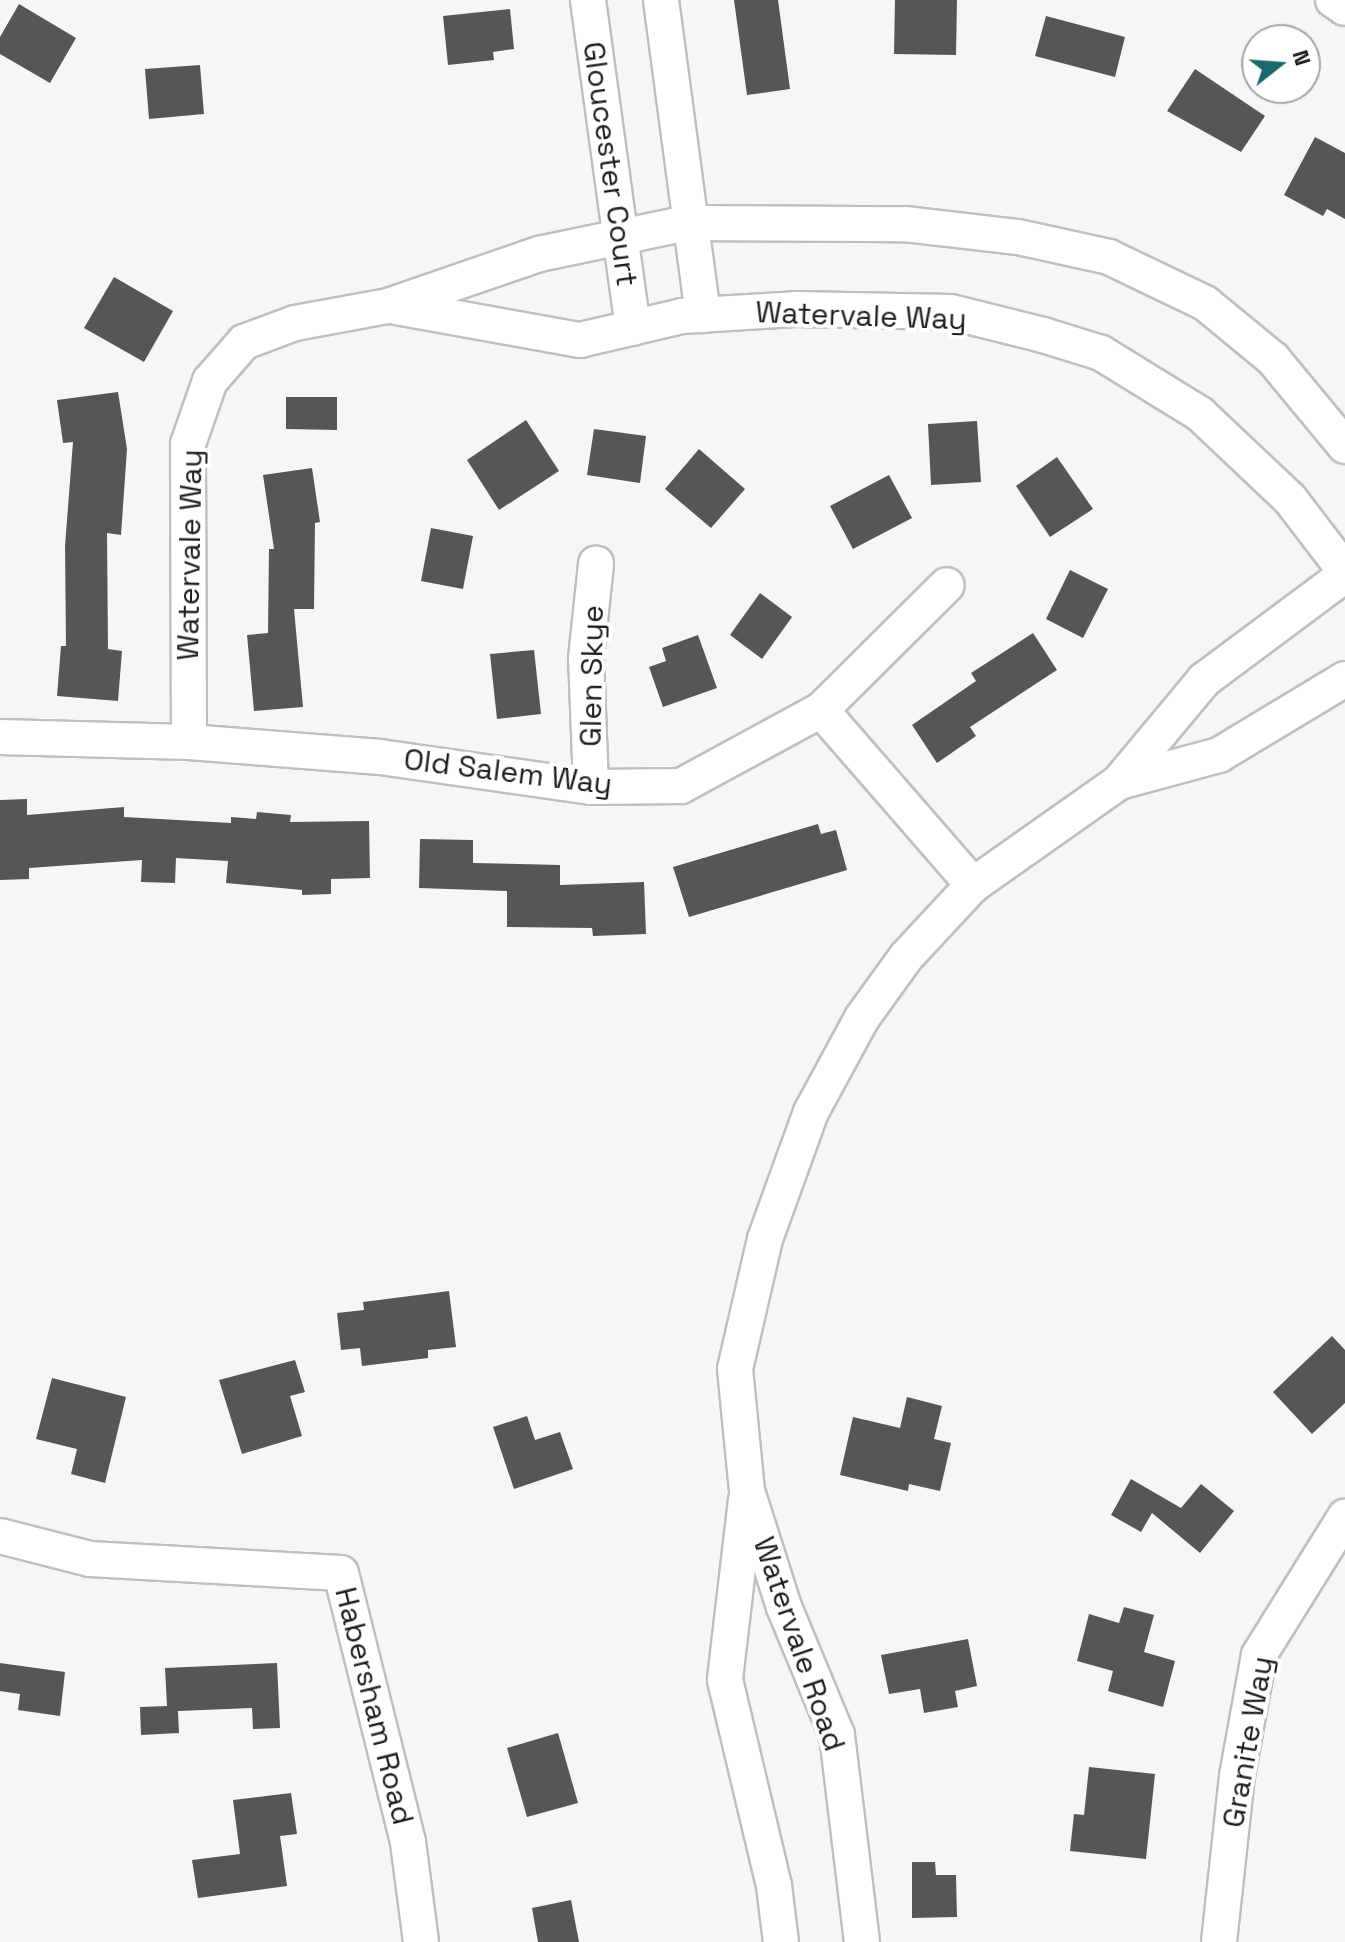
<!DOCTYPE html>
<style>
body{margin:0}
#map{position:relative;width:1345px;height:1942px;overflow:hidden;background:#f5f6f8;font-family:"Space Grotesk",sans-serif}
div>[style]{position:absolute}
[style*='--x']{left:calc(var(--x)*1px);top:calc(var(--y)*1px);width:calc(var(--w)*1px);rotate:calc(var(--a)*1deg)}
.building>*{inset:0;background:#585655}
.roads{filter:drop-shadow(2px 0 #bebfc1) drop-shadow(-2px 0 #bebfc1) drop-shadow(0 2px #bebfc1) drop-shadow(0 -2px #bebfc1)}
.minor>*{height:34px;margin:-17px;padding:0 17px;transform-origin:17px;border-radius:17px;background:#fff}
span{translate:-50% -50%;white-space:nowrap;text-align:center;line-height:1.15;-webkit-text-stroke:8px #fff;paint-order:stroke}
.street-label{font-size:30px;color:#1c1d1d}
.north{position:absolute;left:1241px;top:24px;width:80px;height:80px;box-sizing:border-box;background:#fff;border:2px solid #a4a5a5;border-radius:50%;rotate:73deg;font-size:22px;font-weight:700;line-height:32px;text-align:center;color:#1c1d1d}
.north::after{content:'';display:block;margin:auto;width:28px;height:36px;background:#1b696c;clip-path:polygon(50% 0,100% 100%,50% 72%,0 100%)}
</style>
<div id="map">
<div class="building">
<i style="clip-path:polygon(734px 0,778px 0,790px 89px,747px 95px)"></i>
<i style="clip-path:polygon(895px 0,957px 0,956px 55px,894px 54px)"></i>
<i style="clip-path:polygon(19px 4px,76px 38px,50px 83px,0 54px,0 37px)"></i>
<i style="clip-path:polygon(510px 9px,514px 49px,493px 52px,494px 60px,448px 65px,443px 16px)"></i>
<i style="clip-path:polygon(1046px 16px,1125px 37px,1115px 77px,1035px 56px)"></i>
<i style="clip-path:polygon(200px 65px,204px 114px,149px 119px,145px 69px)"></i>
<i style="clip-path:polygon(1195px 69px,1265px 116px,1241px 152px,1167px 111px)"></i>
<i style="clip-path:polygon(1315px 137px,1345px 153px,1345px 219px,1327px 209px,1323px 216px,1284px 195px)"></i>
<i style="clip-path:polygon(114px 277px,173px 311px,144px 362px,84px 328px)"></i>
<i style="clip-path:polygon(118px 392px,127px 449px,121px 535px,107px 533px,108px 649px,122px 651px,118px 701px,57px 696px,61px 646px,66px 646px,65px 546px,73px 442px,63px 443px,57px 400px)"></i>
<i style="clip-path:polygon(286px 397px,337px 397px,337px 430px,286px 429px)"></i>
<i style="clip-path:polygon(526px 420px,559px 471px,499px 510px,467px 460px)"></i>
<i style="clip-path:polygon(977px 421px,981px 482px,931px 485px,928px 424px)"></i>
<i style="clip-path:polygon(594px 429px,646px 436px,640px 483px,587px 475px)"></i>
<i style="clip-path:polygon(699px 449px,745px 489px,711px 528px,665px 489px)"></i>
<i style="clip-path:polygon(1057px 457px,1093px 509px,1050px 537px,1016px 486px)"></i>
<i style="clip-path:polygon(312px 468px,320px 522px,315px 523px,314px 609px,294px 609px,303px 707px,254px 711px,247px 635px,268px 633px,269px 549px,274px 549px,263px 475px)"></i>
<i style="clip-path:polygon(889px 475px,912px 518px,853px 549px,830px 506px)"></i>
<i style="clip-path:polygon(431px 528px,473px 536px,463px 589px,421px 581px)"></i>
<i style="clip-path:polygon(1070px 570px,1108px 589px,1083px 638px,1046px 619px)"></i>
<i style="clip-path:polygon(760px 593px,792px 617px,762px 659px,730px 635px)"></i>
<i style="clip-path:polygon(1033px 633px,1057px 670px,970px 727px,976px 736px,937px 763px,912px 725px,976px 681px,971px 673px)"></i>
<i style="clip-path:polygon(698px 635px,717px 688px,663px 707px,649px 667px,666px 661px,662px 648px)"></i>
<i style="clip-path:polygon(534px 650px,541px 714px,497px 719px,490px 654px)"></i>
<i style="clip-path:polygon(27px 799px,27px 815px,124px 807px,124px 817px,231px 823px,231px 817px,256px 819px,257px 812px,291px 815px,290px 822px,369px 821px,370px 878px,331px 879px,331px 894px,302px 895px,302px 890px,226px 883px,228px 861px,176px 858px,175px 883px,141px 882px,142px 860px,29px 868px,29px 879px,0 880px,0 800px)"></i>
<i style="clip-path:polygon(818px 824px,821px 834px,836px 830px,847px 870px,689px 917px,673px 867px)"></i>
<i style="clip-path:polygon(420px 839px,473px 840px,473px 863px,560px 865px,560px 885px,644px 882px,646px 934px,593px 936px,592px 928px,507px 927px,507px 891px,419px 888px)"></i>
<i style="clip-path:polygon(449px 1291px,456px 1347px,428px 1350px,428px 1358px,362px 1366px,360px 1348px,341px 1350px,337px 1313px,364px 1310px,363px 1302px)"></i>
<i style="clip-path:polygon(1332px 1336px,1345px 1350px,1345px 1403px,1312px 1434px,1273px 1392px)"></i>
<i style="clip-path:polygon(295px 1360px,305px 1392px,290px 1396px,302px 1436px,242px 1454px,219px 1380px)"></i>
<i style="clip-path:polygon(52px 1378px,126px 1397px,105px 1483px,71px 1474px,77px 1449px,36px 1439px)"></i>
<i style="clip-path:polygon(907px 1397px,942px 1406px,934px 1439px,951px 1443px,940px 1491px,909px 1484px,908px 1491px,840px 1475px,853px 1417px,900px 1428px)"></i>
<i style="clip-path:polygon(527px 1416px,535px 1440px,560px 1432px,573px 1469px,514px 1489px,493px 1427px)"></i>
<i style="clip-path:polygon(1131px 1479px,1181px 1508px,1201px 1484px,1234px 1511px,1200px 1553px,1152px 1513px,1141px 1532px,1111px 1515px)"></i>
<i style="clip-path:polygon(1124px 1607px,1154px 1615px,1144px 1652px,1175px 1661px,1163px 1707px,1108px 1691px,1113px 1671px,1077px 1661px,1089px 1614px,1119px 1623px)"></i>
<i style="clip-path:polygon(968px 1639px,977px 1686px,955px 1691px,958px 1707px,924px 1713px,920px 1689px,889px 1694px,881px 1655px)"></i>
<i style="clip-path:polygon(0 1663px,65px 1672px,60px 1716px,18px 1710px,20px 1694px,0 1691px)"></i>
<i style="clip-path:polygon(277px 1663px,280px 1728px,253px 1729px,252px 1708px,178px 1711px,179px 1733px,141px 1735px,140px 1707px,167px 1706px,165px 1668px)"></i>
<i style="clip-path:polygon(558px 1733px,578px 1803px,527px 1817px,507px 1748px)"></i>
<i style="clip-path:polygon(1089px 1767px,1155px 1774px,1146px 1859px,1070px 1851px,1074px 1814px,1084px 1815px)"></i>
<i style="clip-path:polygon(291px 1793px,297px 1834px,280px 1836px,287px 1886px,198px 1898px,192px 1860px,240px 1854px,233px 1800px)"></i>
<i style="clip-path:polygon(912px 1862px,935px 1862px,936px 1875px,956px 1875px,957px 1917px,912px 1918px)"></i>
<i style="clip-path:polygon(571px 1900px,579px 1942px,538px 1942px,532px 1908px)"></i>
</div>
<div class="roads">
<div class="minor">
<i style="--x:588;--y:0;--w:331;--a:82.2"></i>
<i style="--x:661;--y:0;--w:318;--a:82.4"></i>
<i style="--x:1333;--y:0;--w:14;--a:34"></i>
<i style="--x:396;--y:307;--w:187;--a:10.2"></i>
<i style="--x:580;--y:340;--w:105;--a:-13.2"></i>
<i style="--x:682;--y:316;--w:113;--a:-3.5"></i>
<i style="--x:795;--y:309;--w:156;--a:1.1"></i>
<i style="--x:951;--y:312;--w:95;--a:14"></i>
<i style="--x:1043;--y:335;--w:61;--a:17.2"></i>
<i style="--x:1101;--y:353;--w:116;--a:31.6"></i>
<i style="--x:1200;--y:414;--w:124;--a:43.4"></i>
<i style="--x:1290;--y:499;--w:91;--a:52.6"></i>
<i style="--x:821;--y:710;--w:232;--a:49"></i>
<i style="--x:0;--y:737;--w:189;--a:1.5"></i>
<i style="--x:189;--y:742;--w:192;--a:4.5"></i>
<i style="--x:380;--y:757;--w:213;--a:8.1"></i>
<i style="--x:591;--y:787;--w:90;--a:-0.6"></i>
<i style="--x:681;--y:786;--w:159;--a:-28.5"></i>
<i style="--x:821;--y:710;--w:177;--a:-44.8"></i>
<i style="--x:189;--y:742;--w:298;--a:-90.2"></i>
<i style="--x:188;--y:444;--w:67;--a:-70.8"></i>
<i style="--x:210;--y:381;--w:52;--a:-48.9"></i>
<i style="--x:244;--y:342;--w:54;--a:-20.4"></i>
<i style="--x:295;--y:323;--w:95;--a:-10.4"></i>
<i style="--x:388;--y:306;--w:160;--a:-19"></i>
<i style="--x:539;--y:254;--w:151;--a:-11.8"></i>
<i style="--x:687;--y:223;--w:218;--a:0.3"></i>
<i style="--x:905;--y:224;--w:114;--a:6.6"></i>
<i style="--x:1018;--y:237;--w:93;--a:12.4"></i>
<i style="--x:1109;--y:257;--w:106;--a:25.6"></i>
<i style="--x:1205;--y:303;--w:88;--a:39.5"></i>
<i style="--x:1273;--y:359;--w:113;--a:50.4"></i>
<i style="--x:1119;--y:782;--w:104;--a:-15.1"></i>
<i style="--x:1219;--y:755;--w:147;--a:-31.1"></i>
<i style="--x:591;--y:787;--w:129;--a:-92.2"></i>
<i style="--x:586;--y:658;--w:95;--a:-83.9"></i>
<i style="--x:746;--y:1500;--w:181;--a:96.7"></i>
<i style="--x:725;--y:1680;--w:212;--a:76.6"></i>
<i style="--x:774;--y:1886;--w:56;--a:82.9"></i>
<i style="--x:0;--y:1536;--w:93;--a:14.3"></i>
<i style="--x:90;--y:1559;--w:251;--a:3.2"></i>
<i style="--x:341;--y:1573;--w:277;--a:76"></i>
<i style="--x:408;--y:1842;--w:101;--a:82.6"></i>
<i style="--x:862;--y:1942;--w:209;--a:-96.9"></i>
<i style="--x:837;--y:1735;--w:139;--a:-112.5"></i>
<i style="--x:784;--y:1607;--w:122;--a:-107.7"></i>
<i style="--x:747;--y:1491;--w:123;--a:-95.6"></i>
<i style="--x:735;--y:1369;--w:133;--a:-77"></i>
<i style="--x:765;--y:1239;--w:135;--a:-70.1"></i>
<i style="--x:811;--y:1112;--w:107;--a:-61.5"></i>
<i style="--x:862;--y:1018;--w:75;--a:-54.2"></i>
<i style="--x:906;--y:957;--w:98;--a:-47.1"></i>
<i style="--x:973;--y:885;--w:179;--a:-35.2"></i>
<i style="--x:1119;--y:782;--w:133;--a:-50.2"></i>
<i style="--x:1204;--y:680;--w:176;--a:-36.7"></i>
<i style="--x:1219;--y:1942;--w:167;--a:-83.8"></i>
<i style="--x:1237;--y:1776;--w:123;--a:-79.7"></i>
<i style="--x:1259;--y:1655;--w:163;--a:-58.1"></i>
</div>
</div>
<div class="street-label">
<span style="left:610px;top:164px;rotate:82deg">Gloucester Court</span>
<span style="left:861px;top:316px;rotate:2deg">Watervale Way</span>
<span style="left:190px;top:555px;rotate:-89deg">Watervale Way</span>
<span style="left:592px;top:676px;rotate:-89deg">Glen Skye</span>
<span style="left:508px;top:772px;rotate:7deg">Old Salem Way</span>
<span style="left:799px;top:1644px;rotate:71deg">Watervale Road</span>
<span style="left:374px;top:1706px;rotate:76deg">Habersham Road</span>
<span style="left:1248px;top:1742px;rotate:-80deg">Granite Way</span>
</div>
<div class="north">N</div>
</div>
